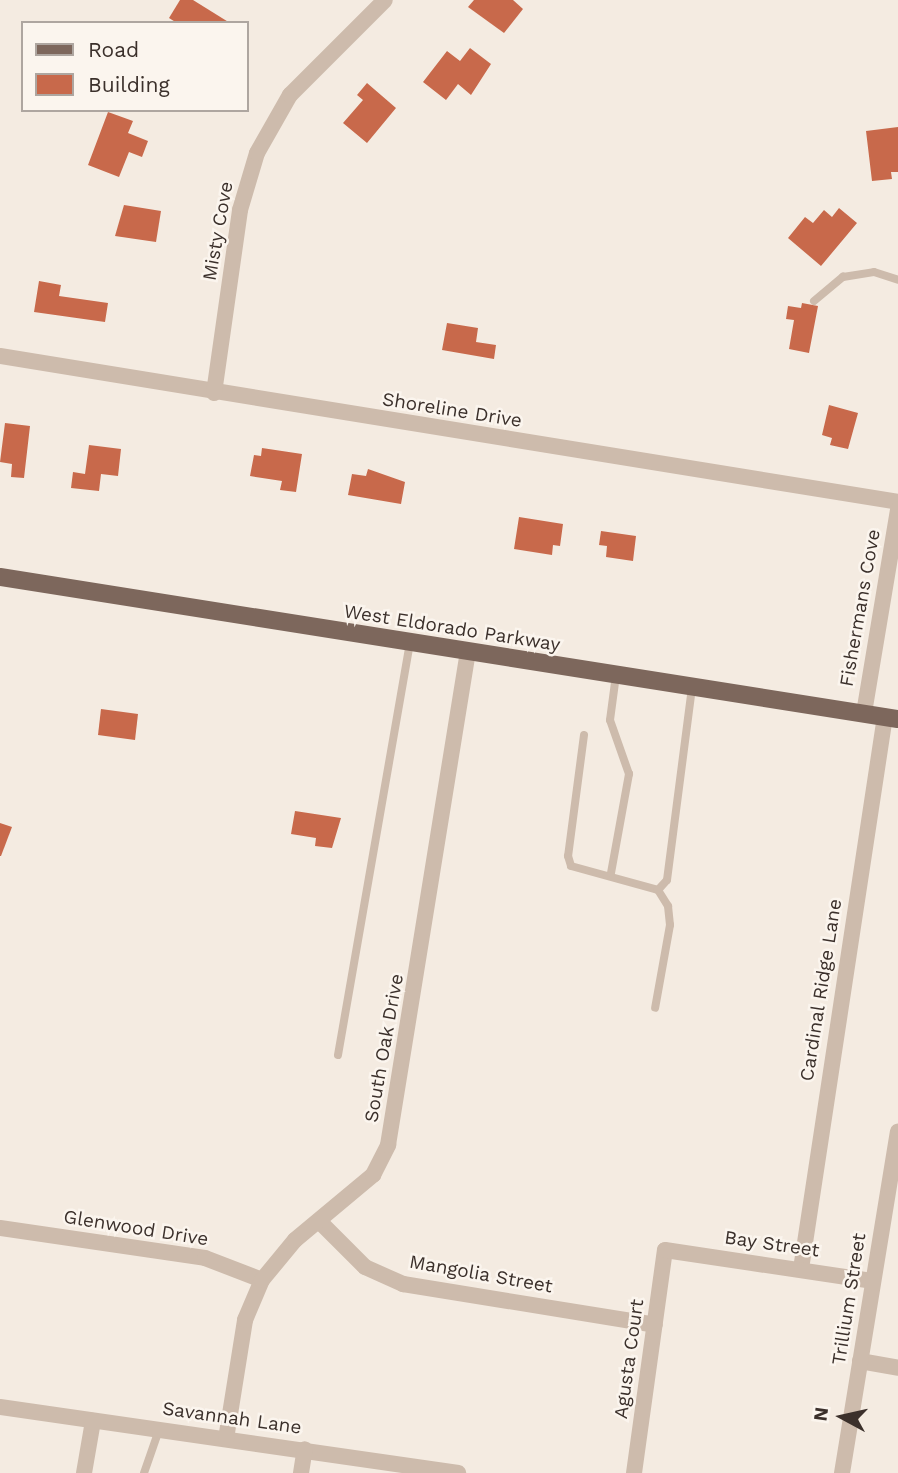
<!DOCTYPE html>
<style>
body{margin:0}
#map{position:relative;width:898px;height:1473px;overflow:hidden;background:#f4ebe1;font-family:"Work Sans",sans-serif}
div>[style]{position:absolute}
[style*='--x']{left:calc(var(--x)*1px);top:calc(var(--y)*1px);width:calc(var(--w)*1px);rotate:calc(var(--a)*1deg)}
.building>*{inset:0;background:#c8694b}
.service>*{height:8px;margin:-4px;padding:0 4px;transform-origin:4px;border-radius:4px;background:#cdbbac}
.minor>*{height:16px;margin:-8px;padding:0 8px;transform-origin:8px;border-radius:8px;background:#cdbbac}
.primary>*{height:18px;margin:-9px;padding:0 9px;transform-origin:9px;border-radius:9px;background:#7d675c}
span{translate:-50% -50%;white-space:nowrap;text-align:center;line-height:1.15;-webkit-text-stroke:5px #fbf5ee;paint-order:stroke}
.street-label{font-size:19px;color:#3b302b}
.legend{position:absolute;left:21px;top:21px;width:228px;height:91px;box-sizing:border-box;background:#fbf5ee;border:2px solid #aea6a0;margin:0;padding:9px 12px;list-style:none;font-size:21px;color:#3b302b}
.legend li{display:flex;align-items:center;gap:14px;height:35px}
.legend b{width:35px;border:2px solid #aea6a0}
.north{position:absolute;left:807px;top:1382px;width:70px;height:70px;-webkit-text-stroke:5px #fbf5ee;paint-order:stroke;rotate:278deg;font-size:19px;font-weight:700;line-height:28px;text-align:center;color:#3b302b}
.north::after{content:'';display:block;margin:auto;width:24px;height:32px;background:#3b302b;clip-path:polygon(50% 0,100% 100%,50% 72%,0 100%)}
</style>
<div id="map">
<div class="building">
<i style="clip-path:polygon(180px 0,193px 0,230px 23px,177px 23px,169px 18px)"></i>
<i style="clip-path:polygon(474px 0,513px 0,523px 9px,504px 33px,468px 7px)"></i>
<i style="clip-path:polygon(470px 48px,491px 64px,471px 95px,458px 84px,446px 100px,423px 82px,447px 51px,460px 61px)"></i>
<i style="clip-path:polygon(367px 83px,396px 108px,367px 143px,343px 123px,363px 100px,357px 95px)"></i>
<i style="clip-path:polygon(108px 112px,133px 121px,128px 133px,148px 141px,142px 157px,129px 152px,119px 177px,88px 165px)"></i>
<i style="clip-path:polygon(898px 127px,898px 172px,891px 172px,892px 179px,872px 181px,866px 131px)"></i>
<i style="clip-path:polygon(124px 205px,161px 211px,156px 242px,115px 236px)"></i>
<i style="clip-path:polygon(839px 208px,857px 223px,821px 266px,788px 238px,805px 217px,813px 223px,824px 210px,832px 217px)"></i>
<i style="clip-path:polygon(39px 281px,61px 285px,59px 296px,108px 303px,105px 322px,34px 312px)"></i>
<i style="clip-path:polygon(802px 303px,818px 306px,809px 353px,789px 349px,794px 320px,786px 319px,788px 306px,801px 308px)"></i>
<i style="clip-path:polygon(447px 323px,478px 328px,476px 342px,496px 345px,494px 359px,442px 350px)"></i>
<i style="clip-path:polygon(829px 405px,858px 413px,848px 449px,830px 445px,832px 438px,822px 435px)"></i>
<i style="clip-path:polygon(5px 423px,30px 426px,24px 478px,11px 477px,12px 464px,0 462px)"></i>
<i style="clip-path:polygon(89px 445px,121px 449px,118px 476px,101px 474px,99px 491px,71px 488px,73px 472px,85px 474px)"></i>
<i style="clip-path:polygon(262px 448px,302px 454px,296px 492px,280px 490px,282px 481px,250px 476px,254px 455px,261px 456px)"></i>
<i style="clip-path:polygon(368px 469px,405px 482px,401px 504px,348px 495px,352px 474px,366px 476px)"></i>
<i style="clip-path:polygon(519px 517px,563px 524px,560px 546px,553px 545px,552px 555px,514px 549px)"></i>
<i style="clip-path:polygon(601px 531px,636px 536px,633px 561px,606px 557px,607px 546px,599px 545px)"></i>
<i style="clip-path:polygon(101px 709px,138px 714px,135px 740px,98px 735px)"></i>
<i style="clip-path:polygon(295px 811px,341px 818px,332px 848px,315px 846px,316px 838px,291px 834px)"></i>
<i style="clip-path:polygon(0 823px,12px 827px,1px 856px,0 856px)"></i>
</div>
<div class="service">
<i style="--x:814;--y:301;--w:38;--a:-40"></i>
<i style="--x:843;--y:277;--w:31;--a:-9"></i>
<i style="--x:874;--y:272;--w:25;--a:18"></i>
<i style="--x:584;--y:735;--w:122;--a:97.5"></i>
<i style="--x:568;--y:856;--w:10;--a:73"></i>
<i style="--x:571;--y:866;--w:90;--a:15.4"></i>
<i style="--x:658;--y:890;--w:19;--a:58"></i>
<i style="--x:668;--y:906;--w:19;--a:84"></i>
<i style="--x:670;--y:925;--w:84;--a:100.2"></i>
<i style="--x:611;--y:873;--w:101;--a:-79.7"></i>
<i style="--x:629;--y:774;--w:57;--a:-109.4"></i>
<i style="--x:610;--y:720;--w:45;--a:-82.4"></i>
<i style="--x:658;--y:890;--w:13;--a:-48"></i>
<i style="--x:667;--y:880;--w:195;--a:-82.6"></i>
<i style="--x:338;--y:1055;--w:419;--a:-80.1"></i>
<i style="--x:144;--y:1473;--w:46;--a:-70.8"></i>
</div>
<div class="minor">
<i style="--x:0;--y:356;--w:910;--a:9.23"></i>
<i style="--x:214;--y:393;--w:185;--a:-81.9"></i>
<i style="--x:240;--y:210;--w:59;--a:-73.4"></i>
<i style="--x:257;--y:153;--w:67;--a:-60.4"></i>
<i style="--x:290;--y:95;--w:134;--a:-45"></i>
<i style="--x:864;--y:713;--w:206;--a:-80.5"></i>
<i style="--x:319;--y:1221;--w:65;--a:45"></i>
<i style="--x:365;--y:1267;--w:42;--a:24.1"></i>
<i style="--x:403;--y:1284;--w:255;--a:9.2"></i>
<i style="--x:0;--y:1228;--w:207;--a:8.3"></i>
<i style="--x:205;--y:1258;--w:61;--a:21.1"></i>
<i style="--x:801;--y:1269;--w:559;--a:-81.36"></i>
<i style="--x:860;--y:1361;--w:39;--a:10"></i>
<i style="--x:0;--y:1407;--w:463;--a:8.2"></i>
<i style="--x:226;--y:1439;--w:121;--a:-80.9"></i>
<i style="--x:245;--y:1320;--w:43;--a:-67"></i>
<i style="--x:262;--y:1280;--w:52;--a:-50.5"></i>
<i style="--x:295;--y:1240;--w:102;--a:-39.8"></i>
<i style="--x:373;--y:1175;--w:34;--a:-63"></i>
<i style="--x:388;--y:1145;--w:499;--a:-80.8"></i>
<i style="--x:84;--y:1473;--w:53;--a:-80.2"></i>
<i style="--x:301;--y:1473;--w:24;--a:-81"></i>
<i style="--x:634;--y:1473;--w:225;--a:-82.1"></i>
<i style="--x:665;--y:1250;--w:209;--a:8.5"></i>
<i style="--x:842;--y:1473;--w:346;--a:-80.7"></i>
</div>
<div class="primary">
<i style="--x:0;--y:577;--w:909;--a:8.99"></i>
</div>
<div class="street-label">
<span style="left:218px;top:231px;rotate:-80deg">Misty Cove</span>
<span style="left:452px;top:410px;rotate:9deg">Shoreline Drive</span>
<span style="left:860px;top:608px;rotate:-80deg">Fishermans Cove</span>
<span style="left:452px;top:628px;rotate:9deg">West Eldorado Parkway</span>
<span style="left:821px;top:990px;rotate:-81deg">Cardinal Ridge Lane</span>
<span style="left:384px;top:1048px;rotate:-80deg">South Oak Drive</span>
<span style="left:136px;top:1228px;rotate:9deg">Glenwood Drive</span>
<span style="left:772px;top:1244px;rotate:8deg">Bay Street</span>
<span style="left:481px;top:1274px;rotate:10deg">Mangolia Street</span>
<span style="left:849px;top:1299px;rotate:-81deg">Trillium Street</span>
<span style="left:629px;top:1359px;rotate:-82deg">Agusta Court</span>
<span style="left:232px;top:1418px;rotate:8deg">Savannah Lane</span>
</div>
<ul class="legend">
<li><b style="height:9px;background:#7d675c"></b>Road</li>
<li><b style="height:19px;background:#c8694b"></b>Building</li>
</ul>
<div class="north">N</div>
</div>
